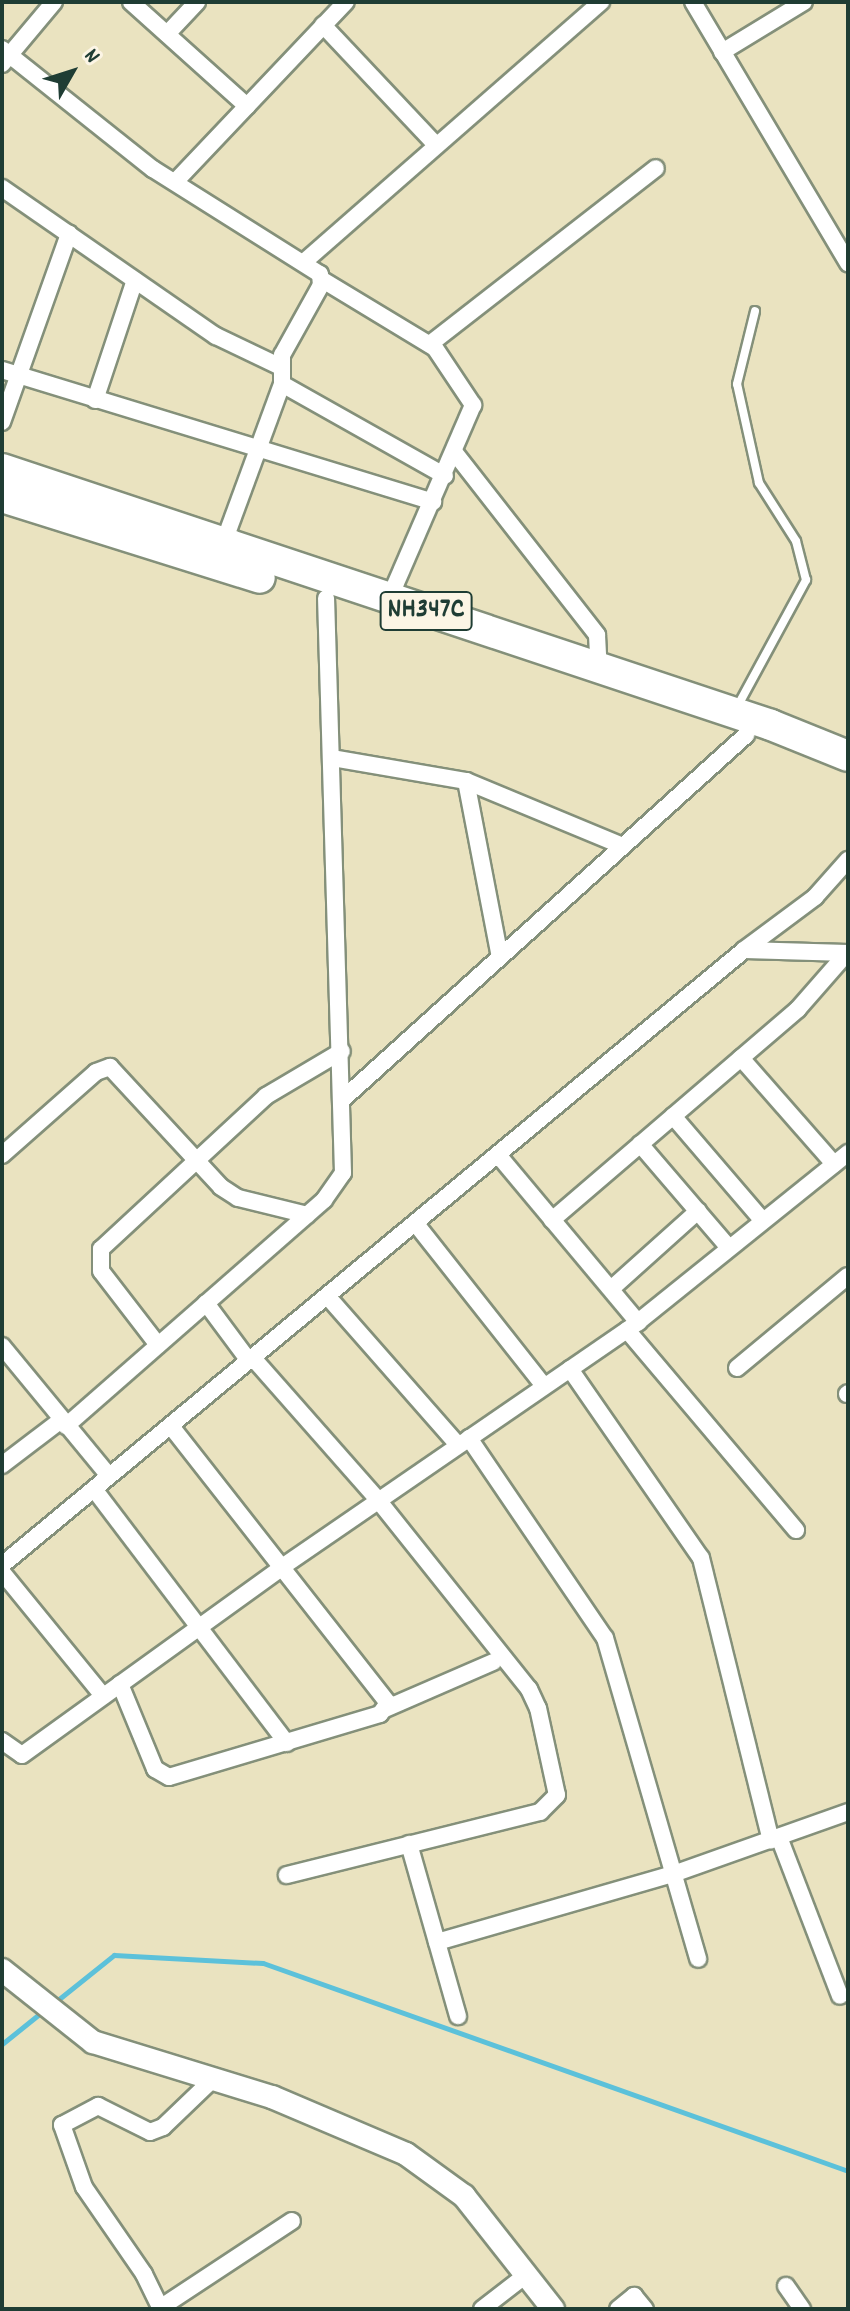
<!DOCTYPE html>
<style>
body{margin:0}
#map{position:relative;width:850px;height:2311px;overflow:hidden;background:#eae3c0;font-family:Dekko,sans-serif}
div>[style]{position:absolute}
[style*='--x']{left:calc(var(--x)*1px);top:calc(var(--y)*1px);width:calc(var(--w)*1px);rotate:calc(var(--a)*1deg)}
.stream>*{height:5px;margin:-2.5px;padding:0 2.5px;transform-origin:2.5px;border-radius:2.5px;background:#5cc1da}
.roads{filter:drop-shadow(2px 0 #84907a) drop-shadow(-2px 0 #84907a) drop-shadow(0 2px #84907a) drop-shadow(0 -2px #84907a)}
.lane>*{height:8px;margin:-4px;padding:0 4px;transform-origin:4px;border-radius:4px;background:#fff}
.street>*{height:16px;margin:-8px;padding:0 8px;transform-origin:8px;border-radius:8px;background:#fff}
.secondary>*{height:22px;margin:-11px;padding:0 11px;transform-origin:11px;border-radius:11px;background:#fff}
.highway>*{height:30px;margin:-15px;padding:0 15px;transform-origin:15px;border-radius:15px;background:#fff}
span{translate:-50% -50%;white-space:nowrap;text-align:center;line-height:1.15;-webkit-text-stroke:6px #fcf5e5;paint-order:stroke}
.shield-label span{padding:2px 6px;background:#fcf5e5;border:2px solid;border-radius:6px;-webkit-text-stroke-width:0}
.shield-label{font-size:28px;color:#1f3d34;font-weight:700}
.frame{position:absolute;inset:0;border:4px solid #1f3d34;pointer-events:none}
.north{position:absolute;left:32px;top:32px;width:80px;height:80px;-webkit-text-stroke:6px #fcf5e5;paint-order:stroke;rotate:51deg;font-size:22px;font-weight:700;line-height:32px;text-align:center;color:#1f3d34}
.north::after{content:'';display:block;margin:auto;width:28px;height:36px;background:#1f3d34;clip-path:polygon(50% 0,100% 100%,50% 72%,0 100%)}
</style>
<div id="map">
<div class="stream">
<i style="--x:54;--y:2003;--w:77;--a:-38.7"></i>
<i style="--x:114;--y:1955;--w:149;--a:3.1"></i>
<i style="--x:263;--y:1963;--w:621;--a:19.57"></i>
<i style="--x:2;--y:2044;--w:53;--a:-38.8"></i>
</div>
<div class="roads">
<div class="lane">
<i style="--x:736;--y:709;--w:147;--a:-61.5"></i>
<i style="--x:806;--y:580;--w:40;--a:-104.4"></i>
<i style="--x:796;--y:541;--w:69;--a:-122.5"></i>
<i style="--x:759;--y:483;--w:101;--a:-102.5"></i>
<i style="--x:737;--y:384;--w:75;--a:-76.1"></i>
</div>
<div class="street">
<i style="--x:131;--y:2;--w:156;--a:41.9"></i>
<i style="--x:693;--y:2;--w:304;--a:59.3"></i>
<i style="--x:323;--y:25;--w:163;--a:46.7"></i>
<i style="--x:167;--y:34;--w:44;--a:-46.8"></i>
<i style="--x:2;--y:49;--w:193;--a:38.5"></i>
<i style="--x:153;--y:169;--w:197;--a:32.2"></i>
<i style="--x:320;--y:274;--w:11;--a:85"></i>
<i style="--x:321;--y:285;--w:80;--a:119.1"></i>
<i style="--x:282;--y:355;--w:29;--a:90"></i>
<i style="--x:282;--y:384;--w:171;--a:110.2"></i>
<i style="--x:722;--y:52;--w:96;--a:-31.4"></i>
<i style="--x:2;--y:64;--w:81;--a:-50"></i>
<i style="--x:175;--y:182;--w:248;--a:-46.5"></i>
<i style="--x:2;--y:188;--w:260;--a:34.7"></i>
<i style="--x:216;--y:336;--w:72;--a:25.5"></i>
<i style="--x:304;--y:262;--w:395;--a:-41.2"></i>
<i style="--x:321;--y:279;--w:133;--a:31.2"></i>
<i style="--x:435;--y:348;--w:69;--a:56.3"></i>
<i style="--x:473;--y:405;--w:211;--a:113.4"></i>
<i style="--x:430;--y:344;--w:286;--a:-37.9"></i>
<i style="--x:2;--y:370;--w:451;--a:17"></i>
<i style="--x:282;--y:384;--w:187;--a:29.4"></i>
<i style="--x:95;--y:400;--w:126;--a:-71.6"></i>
<i style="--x:2;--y:422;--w:200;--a:-70.4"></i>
<i style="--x:455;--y:453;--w:231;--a:52"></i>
<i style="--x:597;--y:635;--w:33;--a:87"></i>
<i style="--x:332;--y:758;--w:136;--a:9.7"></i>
<i style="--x:466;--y:781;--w:170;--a:22.5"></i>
<i style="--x:466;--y:781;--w:179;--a:79.1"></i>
<i style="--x:744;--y:950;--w:104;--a:1.7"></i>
<i style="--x:741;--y:1058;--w:141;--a:48.7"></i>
<i style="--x:344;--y:1098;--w:542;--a:-42.08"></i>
<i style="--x:673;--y:1116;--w:138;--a:49.4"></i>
<i style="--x:640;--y:1144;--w:137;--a:49.4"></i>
<i style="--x:2;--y:1155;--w:125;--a:-41.4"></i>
<i style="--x:96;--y:1072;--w:15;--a:-20"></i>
<i style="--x:110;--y:1067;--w:163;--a:47.2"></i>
<i style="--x:221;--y:1187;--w:20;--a:33"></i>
<i style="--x:238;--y:1198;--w:71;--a:13.8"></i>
<i style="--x:499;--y:1156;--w:217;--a:50.1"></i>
<i style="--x:552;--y:1220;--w:324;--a:-40.6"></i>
<i style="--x:798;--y:1009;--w:74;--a:-48.8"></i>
<i style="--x:416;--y:1224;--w:206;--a:51.7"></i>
<i style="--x:611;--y:1289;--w:117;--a:-41.9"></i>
<i style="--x:328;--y:1297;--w:197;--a:48.7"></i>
<i style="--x:206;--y:1303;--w:72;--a:53.4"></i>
<i style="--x:627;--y:1330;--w:262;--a:49.8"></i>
<i style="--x:158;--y:1345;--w:93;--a:-127.6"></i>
<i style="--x:101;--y:1271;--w:22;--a:-90"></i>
<i style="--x:101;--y:1249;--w:225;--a:-42.8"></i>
<i style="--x:266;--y:1096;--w:88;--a:-30.6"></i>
<i style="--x:2;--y:1346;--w:168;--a:50.5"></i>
<i style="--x:253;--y:1358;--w:189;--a:48.6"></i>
<i style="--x:378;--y:1500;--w:242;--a:51.4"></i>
<i style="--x:529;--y:1689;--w:21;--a:65"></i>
<i style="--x:538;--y:1708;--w:89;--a:77.7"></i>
<i style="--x:557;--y:1795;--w:24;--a:135"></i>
<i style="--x:540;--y:1812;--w:261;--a:166"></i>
<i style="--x:737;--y:1368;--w:144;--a:-39.7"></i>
<i style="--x:570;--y:1369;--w:230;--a:55.3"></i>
<i style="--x:701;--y:1558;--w:291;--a:76.1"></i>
<i style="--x:847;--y:1394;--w:1;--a:-45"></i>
<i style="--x:66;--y:1426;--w:343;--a:-41.2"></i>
<i style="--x:324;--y:1200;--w:33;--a:-55"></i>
<i style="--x:343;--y:1173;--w:575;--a:-91.69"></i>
<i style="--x:469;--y:1438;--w:242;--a:55.8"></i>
<i style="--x:605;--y:1638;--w:334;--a:73.8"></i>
<i style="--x:2;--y:1465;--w:74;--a:-37.3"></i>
<i style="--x:94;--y:1489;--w:319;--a:52.8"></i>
<i style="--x:2;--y:1565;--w:964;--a:-39.65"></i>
<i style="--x:744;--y:950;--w:89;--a:-36.7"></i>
<i style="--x:815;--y:897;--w:50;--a:-48.3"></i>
<i style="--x:2;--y:1572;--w:160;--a:50.8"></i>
<i style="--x:120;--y:1684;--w:92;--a:67.6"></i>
<i style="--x:155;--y:1769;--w:16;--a:30"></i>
<i style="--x:169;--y:1777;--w:220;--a:-16.6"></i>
<i style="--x:380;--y:1714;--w:14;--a:-54"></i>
<i style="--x:388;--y:1703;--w:352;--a:-128.1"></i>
<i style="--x:385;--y:1709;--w:118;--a:-23.5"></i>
<i style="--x:2;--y:1741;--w:24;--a:35"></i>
<i style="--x:22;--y:1755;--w:324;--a:-35.8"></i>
<i style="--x:285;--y:1565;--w:429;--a:-34.5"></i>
<i style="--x:638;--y:1322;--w:270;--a:-38.8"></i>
<i style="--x:779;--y:1837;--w:170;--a:69"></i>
<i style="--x:409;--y:1844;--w:179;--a:74.1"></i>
<i style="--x:437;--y:1942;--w:246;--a:-16.1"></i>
<i style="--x:673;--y:1874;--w:186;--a:-19.5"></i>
<i style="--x:786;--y:2286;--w:28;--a:55"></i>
<i style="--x:160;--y:2308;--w:158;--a:-33.4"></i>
<i style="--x:161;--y:2309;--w:39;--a:-116"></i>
<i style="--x:144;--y:2274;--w:106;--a:-124.6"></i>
<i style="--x:84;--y:2187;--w:66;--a:-109.5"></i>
<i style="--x:62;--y:2125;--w:41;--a:-27.8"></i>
<i style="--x:98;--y:2106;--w:58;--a:26.6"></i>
<i style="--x:150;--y:2132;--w:14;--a:-21"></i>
<i style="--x:163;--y:2127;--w:69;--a:-43.8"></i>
<i style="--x:482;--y:2309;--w:56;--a:-37.7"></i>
<i style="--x:618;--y:2309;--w:21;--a:-39"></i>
<i style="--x:634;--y:2296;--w:17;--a:50"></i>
</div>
<div class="secondary">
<i style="--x:2;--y:1970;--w:116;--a:38.4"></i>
<i style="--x:93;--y:2042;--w:187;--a:17.1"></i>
<i style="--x:272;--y:2097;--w:146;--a:23"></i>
<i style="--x:406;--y:2154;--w:72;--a:35.9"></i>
<i style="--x:464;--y:2196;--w:144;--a:51.8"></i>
</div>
<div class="highway">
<i style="--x:2;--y:469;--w:810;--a:18.41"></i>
<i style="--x:771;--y:725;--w:83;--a:21.9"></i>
<i style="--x:2;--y:497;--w:270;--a:17.4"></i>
</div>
</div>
<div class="shield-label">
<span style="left:426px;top:611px">NH347C</span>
</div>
<div class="frame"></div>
<div class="north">N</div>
</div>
